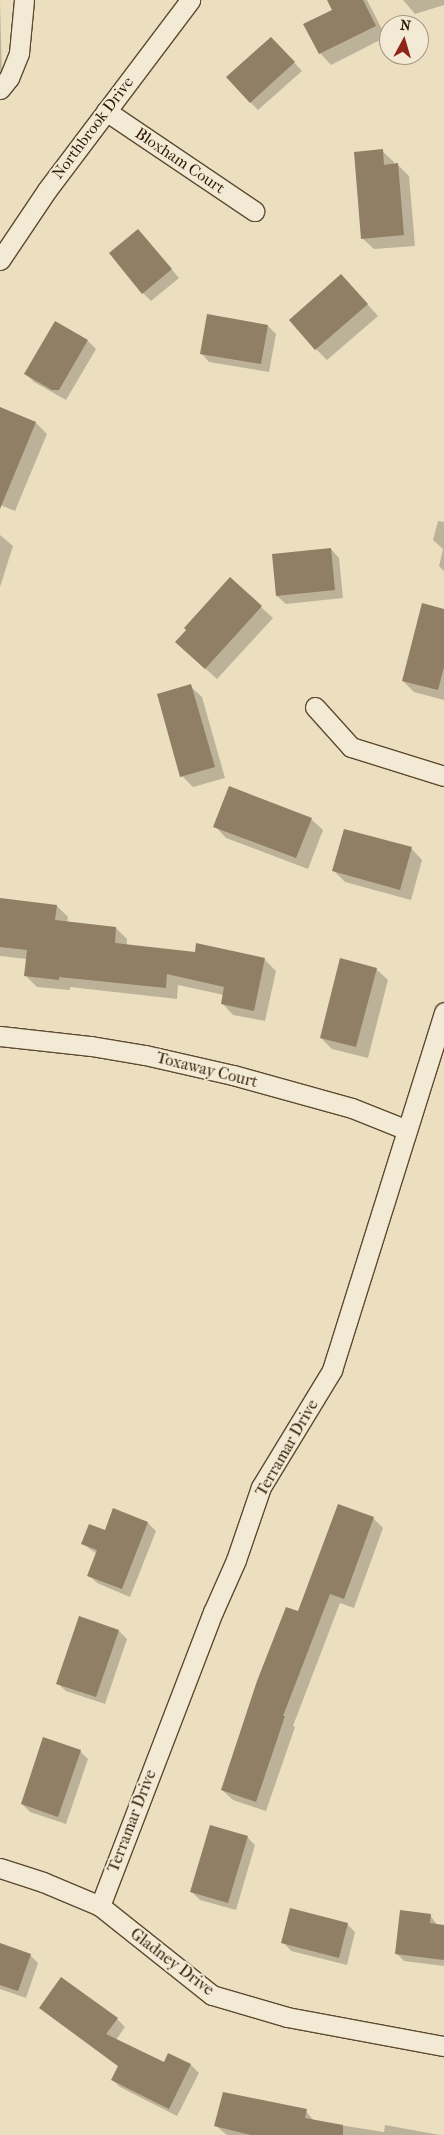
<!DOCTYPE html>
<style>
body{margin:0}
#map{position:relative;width:444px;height:2135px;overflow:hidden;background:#ecdfc0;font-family:"IM FELL French Canon",serif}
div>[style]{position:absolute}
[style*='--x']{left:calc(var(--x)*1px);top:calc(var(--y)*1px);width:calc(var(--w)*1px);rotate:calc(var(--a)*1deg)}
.shadow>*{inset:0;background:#0003}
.building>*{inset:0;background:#907f64}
.roads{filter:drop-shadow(1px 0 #5d4a30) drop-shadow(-1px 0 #5d4a30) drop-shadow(0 1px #5d4a30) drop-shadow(0 -1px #5d4a30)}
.street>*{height:19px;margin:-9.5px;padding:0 9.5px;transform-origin:9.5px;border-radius:9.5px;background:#f3ead6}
span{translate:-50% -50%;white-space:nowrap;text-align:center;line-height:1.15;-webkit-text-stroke:4px #f3ead6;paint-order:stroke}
.street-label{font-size:16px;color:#2d1800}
.north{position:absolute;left:379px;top:15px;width:50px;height:50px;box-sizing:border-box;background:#f3ead6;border:1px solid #a49680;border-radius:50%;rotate:6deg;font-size:14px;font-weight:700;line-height:20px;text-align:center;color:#2d1800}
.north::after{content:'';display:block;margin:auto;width:18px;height:22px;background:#8f2418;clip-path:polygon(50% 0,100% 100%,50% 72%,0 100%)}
</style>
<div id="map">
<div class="shadow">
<i style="clip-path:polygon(0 0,2px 80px,0 81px)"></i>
<i style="clip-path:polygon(328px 0,367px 0,386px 37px,331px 65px,320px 53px,333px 11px)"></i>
<i style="clip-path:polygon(403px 0,444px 0,444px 5px,415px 14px)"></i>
<i style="clip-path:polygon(279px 46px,302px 71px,258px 110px,250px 102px)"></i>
<i style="clip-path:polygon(382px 151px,394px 162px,394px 165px,398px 165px,409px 176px,415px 246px,374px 249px,362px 238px)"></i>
<i style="clip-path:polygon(146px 239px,179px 278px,151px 301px,143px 293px)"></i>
<i style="clip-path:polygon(352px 287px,378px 316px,327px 360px,316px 349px)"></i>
<i style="clip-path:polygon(268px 326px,276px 334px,269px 372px,209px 362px,201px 353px)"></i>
<i style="clip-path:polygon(88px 341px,96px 349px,66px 400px,34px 382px,26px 374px)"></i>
<i style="clip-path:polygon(5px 410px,36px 423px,47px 434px,15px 511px,0 505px,0 421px)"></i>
<i style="clip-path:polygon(438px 521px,444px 522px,444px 571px,439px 566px,443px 549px,433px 540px)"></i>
<i style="clip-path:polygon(0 535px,13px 546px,0 587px)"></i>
<i style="clip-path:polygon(331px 549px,339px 558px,343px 598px,286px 604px,277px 596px)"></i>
<i style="clip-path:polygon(230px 579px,273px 618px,217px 679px,188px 653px,188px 630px)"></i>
<i style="clip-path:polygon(444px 610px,444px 700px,414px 692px,403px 681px)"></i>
<i style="clip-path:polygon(190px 686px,202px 697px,225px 778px,193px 787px,182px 776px)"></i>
<i style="clip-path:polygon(311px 819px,323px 830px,308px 869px,226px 838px,215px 826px)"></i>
<i style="clip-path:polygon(411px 848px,422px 860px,411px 900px,345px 882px,334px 871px)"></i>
<i style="clip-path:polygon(0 900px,57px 906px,68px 917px,67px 923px,116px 928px,127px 939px,127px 946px,264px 959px,276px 971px,265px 1021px,233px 1015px,222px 1003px,224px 995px,178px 985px,177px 999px,70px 987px,70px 990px,37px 987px,25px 975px,27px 959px,0 956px)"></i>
<i style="clip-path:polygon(376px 969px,388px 980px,368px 1058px,332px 1049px,321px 1038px)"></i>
<i style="clip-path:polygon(114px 1510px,148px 1523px,156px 1531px,130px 1597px,97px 1583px,89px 1575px,97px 1554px,83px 1544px,106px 1532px)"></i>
<i style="clip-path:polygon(373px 1518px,383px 1528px,354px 1608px,340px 1603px,293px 1726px,295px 1727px,266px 1811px,233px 1800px,222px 1790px,299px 1613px)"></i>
<i style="clip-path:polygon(119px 1631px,127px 1639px,105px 1704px,66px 1691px,57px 1683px)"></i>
<i style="clip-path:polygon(80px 1751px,88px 1759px,66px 1824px,30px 1812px,22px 1804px)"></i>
<i style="clip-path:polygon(247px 1837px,255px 1845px,236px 1910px,200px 1900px,192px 1892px)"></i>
<i style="clip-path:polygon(430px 1915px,438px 1926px,444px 1926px,444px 1966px,404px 1961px,396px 1953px)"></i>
<i style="clip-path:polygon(347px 1924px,355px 1932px,347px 1965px,291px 1951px,283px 1942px)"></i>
<i style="clip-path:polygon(0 1945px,30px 1955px,38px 1963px,26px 1998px,0 1989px)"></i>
<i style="clip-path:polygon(40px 2008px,117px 2019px,125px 2027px,116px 2040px,164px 2064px,169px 2054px,191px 2065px,199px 2073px,177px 2116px,120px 2087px,112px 2079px,119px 2067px)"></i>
<i style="clip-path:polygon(306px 2111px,314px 2121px,384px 2132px,385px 2125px,440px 2135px,227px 2135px,216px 2126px)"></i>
</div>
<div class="building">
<i style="clip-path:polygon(327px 0,363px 0,376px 26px,319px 54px,303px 24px,332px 10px)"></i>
<i style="clip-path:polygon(271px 37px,295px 62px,250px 103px,226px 77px)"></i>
<i style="clip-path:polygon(383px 149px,384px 165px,398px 163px,404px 235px,361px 239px,354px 152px)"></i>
<i style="clip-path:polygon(138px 229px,172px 269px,142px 294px,109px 253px)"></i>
<i style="clip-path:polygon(341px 274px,368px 304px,315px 350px,289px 320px)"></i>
<i style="clip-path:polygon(207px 314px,268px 325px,261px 364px,200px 354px)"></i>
<i style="clip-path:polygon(55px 321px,88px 340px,59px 390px,52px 390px,24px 374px)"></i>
<i style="clip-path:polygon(0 407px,36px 422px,0 509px)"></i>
<i style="clip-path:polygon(331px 548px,335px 590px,276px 596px,272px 554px)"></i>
<i style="clip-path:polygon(230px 577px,262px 606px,205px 669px,175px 642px,186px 630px,184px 628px)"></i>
<i style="clip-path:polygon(422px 603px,444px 609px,444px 667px,438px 690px,402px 681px)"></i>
<i style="clip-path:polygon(191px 684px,215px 767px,180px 777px,157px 694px)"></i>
<i style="clip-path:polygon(229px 786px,312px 818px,296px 858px,213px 827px)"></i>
<i style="clip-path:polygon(344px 829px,412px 847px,400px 890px,332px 871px)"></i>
<i style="clip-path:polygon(0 898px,57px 905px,55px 920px,116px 927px,115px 943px,195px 952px,196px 943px,265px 958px,254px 1011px,221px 1004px,224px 987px,167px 974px,166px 988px,59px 977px,59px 980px,24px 976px,27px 950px,0 947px)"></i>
<i style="clip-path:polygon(340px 958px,377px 968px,356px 1047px,320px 1038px)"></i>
<i style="clip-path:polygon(338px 1504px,374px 1517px,344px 1599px,330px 1594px,283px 1716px,285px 1716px,256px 1802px,221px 1790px,257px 1681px,286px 1607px,298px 1611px)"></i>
<i style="clip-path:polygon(113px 1508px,148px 1522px,122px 1589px,87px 1576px,97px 1550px,81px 1544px,89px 1524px,105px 1530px)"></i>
<i style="clip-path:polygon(79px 1616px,119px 1630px,96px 1697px,56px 1684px)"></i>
<i style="clip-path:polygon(43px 1737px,81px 1750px,58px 1817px,21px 1804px)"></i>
<i style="clip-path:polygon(210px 1825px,248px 1836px,228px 1903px,190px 1892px)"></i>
<i style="clip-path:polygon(290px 1908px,348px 1923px,339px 1958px,281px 1943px)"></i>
<i style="clip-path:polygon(400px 1910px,431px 1914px,430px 1923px,444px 1925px,444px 1960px,395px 1954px)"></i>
<i style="clip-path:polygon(0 1943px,31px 1954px,18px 1991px,0 1985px)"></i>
<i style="clip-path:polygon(61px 1977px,118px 2018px,106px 2034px,164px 2062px,168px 2053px,191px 2064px,169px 2109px,111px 2080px,118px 2066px,39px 2008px)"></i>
<i style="clip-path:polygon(223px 2092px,307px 2109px,305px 2118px,343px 2125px,343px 2135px,251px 2135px,214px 2126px)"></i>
</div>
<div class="roads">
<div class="street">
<i style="--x:0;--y:89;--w:14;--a:-51"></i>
<i style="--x:9;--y:78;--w:27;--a:-68"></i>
<i style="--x:19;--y:53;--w:53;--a:-84.6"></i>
<i style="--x:106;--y:111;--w:179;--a:34"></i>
<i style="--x:0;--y:260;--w:84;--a:-56.1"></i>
<i style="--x:47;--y:190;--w:238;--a:-53"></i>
<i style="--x:315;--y:707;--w:54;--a:48"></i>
<i style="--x:351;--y:747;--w:97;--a:17.3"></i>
<i style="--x:0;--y:1036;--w:92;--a:6.3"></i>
<i style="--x:91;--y:1046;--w:55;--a:9.5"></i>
<i style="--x:145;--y:1055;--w:90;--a:12.8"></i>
<i style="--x:233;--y:1075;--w:123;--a:15.5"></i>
<i style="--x:352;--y:1108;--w:59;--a:21.8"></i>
<i style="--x:0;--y:1868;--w:45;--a:18"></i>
<i style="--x:43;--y:1882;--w:62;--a:22.8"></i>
<i style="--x:100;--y:1906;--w:143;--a:38.5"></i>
<i style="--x:212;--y:1995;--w:78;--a:16.3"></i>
<i style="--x:287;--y:2017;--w:160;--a:10.5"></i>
<i style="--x:100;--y:1906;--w:315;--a:-69"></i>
<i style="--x:213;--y:1612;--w:57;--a:-66.1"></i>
<i style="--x:236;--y:1560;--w:77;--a:-71.1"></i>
<i style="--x:261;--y:1487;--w:137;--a:-58.7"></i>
<i style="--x:332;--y:1370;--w:375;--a:-72.6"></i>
</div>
</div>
<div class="street-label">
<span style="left:93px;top:128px;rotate:-53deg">Northbrook Drive</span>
<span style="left:180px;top:161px;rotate:34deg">Bloxham Court</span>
<span style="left:207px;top:1070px;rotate:14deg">Toxaway Court</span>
<span style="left:287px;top:1448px;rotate:-60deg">Terramar Drive</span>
<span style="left:132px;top:1821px;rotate:-69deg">Terramar Drive</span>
<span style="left:172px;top:1962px;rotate:37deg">Gladney Drive</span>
</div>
<div class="north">N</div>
</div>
